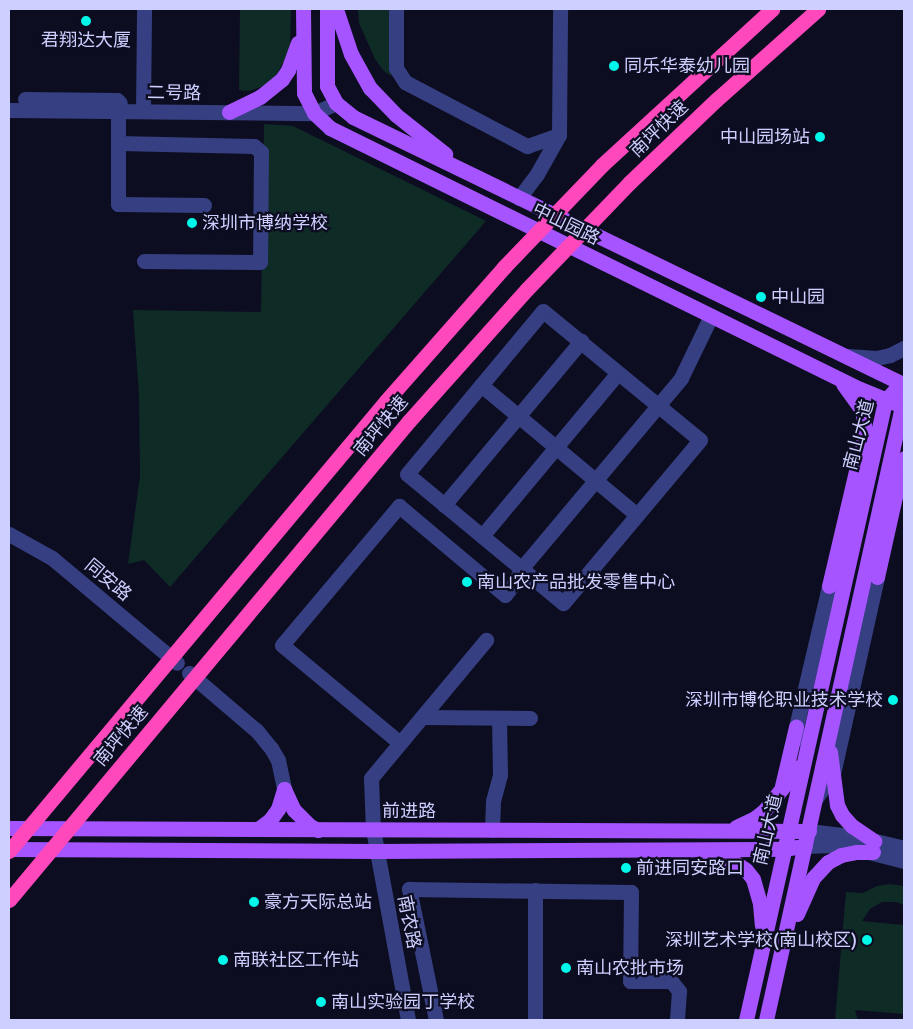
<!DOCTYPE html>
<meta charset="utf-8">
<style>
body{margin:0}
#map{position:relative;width:913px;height:1029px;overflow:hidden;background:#0d0d21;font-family:Signika,"Noto Sans SC",sans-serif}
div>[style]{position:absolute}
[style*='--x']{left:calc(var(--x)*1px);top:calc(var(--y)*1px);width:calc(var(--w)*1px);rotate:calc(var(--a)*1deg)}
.green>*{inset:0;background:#0f2b26}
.minor>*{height:15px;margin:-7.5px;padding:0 7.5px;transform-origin:7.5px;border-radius:7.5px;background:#363f81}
.major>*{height:15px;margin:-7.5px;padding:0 7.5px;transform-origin:7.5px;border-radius:7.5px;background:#a554ff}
.highway-bridge>*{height:15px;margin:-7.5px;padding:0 7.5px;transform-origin:7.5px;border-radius:7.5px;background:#ff48bc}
.dots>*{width:14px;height:14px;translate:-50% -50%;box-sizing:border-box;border:2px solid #0d0d21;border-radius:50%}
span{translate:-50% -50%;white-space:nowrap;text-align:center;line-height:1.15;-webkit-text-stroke:4.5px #0d0d21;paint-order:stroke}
.poi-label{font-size:18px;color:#cdcfff}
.left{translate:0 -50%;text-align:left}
.right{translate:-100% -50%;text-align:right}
.street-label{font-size:18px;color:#cdcfff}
.frame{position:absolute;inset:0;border:10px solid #cdcfff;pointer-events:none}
</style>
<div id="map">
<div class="green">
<i style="clip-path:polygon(240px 9px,291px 9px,290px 48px,283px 63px,275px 78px,261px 87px,249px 91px,239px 90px)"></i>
<i style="clip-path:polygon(358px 9px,392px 9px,391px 76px,383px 70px,375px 59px,359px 23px)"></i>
<i style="clip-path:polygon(264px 124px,293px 126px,486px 221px,170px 587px,144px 560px,128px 564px,140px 476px,139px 396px,133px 310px,261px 312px)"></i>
<i style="clip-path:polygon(889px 884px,904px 886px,904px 905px,896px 902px,882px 902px,870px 909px,862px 921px,904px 925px,904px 1014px,855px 1010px,858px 1020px,835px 1020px,846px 892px,863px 893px,877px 886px)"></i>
</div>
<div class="minor">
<i style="--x:396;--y:9;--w:59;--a:90"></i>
<i style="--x:396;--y:68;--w:17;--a:57"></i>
<i style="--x:405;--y:82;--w:138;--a:27.7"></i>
<i style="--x:527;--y:146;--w:34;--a:-19"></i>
<i style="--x:25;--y:99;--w:92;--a:0.6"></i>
<i style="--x:117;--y:100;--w:4;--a:45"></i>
<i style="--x:9;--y:110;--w:305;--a:0.6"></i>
<i style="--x:314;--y:113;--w:24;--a:-24"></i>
<i style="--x:118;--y:111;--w:93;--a:90"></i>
<i style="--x:118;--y:204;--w:86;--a:0.7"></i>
<i style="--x:143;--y:111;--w:102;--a:-89.4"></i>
<i style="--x:118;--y:143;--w:136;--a:1.3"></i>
<i style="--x:254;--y:146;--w:9;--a:41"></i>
<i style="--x:261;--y:152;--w:110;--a:90.5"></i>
<i style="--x:260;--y:262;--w:116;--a:-179.5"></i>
<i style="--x:519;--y:198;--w:30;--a:-53"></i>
<i style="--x:537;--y:174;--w:45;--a:-60.6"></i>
<i style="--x:559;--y:135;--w:126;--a:-89.5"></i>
<i style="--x:543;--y:311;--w:203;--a:39.4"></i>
<i style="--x:700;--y:440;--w:213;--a:130"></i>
<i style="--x:563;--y:603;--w:202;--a:-140.4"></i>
<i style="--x:407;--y:474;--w:212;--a:-50.2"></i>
<i style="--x:848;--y:356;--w:28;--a:4"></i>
<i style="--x:876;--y:358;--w:14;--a:-12"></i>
<i style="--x:890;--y:355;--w:16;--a:-27"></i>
<i style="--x:481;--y:385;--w:203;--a:39.8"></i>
<i style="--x:444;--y:505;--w:214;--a:-50.1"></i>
<i style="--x:9;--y:534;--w:49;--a:29.2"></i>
<i style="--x:52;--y:558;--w:163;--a:40"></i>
<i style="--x:482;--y:536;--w:212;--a:-50.2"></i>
<i style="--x:189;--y:673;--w:89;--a:40.5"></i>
<i style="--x:257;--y:731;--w:22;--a:51"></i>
<i style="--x:271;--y:748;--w:14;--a:60"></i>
<i style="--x:278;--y:760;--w:30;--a:78"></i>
<i style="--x:422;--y:717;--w:108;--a:0.5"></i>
<i style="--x:798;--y:738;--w:11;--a:-100"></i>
<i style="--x:796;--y:727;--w:145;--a:-76.8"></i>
<i style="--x:829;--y:586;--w:14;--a:-60"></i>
<i style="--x:400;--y:743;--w:153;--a:-140.3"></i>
<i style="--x:282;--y:645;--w:182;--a:-49.9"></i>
<i style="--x:399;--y:506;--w:138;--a:40"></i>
<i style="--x:505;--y:595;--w:16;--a:-52"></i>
<i style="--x:515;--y:582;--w:14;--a:-65"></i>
<i style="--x:521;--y:569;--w:249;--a:-50"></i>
<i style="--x:681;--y:378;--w:69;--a:-64.2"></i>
<i style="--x:816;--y:798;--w:29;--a:-55"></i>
<i style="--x:833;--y:774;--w:202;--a:-77.4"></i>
<i style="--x:877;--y:577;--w:12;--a:-90"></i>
<i style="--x:492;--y:830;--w:29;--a:-88"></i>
<i style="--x:493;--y:801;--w:27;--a:-75"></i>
<i style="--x:500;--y:775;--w:57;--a:-91"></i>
<i style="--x:809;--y:831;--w:50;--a:6.8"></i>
<i style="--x:859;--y:837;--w:46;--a:13.7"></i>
<i style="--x:805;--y:846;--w:36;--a:-2"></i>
<i style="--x:841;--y:845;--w:65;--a:14.3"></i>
<i style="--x:535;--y:890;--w:130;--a:90"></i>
<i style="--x:408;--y:1020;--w:193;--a:-100.4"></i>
<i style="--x:373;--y:830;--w:52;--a:-92.2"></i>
<i style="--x:371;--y:778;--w:180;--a:-50.2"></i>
<i style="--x:436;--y:1020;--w:134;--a:-101.6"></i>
<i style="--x:409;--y:889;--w:222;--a:0.8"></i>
<i style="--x:631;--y:892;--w:89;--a:90.6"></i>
<i style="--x:630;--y:981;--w:41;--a:0"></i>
<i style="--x:671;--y:981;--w:13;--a:51"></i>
<i style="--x:679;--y:991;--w:29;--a:94"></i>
</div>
<div class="major">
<i style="--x:303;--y:9;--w:84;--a:89.3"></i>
<i style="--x:304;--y:93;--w:22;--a:63"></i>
<i style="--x:314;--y:113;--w:22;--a:43"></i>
<i style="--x:330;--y:128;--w:591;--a:26.22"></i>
<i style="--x:860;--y:389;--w:45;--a:22"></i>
<i style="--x:327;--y:9;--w:77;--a:90"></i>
<i style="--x:327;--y:86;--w:19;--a:62"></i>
<i style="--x:336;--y:103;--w:22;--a:39"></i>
<i style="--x:353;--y:117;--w:609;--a:25.89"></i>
<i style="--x:336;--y:9;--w:47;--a:71.6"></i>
<i style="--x:351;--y:54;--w:39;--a:61"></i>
<i style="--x:370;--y:88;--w:37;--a:46"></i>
<i style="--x:396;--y:115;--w:63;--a:38.5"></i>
<i style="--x:229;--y:112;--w:34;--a:-26"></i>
<i style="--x:260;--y:97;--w:28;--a:-39"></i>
<i style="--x:282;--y:79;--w:11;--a:-56"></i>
<i style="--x:288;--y:70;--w:29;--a:-70"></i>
<i style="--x:896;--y:483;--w:26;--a:-72"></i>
<i style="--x:877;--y:577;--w:106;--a:-77.4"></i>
<i style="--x:829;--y:586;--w:157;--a:-76.8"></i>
<i style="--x:865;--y:433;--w:23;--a:-97"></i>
<i style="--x:862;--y:410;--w:32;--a:-126"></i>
<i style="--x:830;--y:752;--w:53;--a:82.5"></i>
<i style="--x:837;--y:805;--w:11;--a:63"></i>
<i style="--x:842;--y:815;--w:15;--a:48"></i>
<i style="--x:852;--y:826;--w:27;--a:34"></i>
<i style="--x:782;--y:786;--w:61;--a:-76.7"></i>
<i style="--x:284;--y:789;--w:23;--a:65"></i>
<i style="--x:294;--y:810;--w:23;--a:45"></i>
<i style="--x:310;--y:826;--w:9;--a:27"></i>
<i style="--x:736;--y:827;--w:21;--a:-25"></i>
<i style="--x:755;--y:818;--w:11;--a:-38"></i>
<i style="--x:764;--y:811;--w:56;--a:-51.5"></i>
<i style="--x:9;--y:828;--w:800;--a:0.21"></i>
<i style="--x:258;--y:829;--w:15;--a:-37"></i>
<i style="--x:270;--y:820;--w:14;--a:-54"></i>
<i style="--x:278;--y:809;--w:21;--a:-73"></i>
<i style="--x:9;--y:849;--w:368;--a:0.3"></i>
<i style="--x:377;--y:851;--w:406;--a:-0.3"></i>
<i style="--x:783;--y:849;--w:22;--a:-8"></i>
<i style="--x:709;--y:855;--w:26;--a:16"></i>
<i style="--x:734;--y:862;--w:14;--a:34"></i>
<i style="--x:746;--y:870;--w:11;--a:52"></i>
<i style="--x:753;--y:879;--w:26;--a:74"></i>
<i style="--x:760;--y:904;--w:21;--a:85"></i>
<i style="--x:797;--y:914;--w:39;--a:-66"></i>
<i style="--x:813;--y:878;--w:22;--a:-47"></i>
<i style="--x:828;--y:862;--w:15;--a:-28"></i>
<i style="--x:841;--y:855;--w:16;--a:-11"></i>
<i style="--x:857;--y:852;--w:16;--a:0"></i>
<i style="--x:746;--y:1020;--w:634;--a:-77.34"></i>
<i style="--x:885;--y:401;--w:24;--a:-48"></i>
<i style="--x:766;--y:1020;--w:629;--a:-77.51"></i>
<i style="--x:902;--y:406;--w:9;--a:-90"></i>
</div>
<div class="highway-bridge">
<i style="--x:9;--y:851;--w:587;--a:-50.04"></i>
<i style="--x:386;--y:401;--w:179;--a:-48.6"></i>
<i style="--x:504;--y:267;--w:141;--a:-46.1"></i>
<i style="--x:602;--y:165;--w:231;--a:-42.5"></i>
<i style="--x:9;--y:900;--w:624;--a:-50.14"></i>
<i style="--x:409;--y:421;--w:177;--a:-48.2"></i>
<i style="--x:527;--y:289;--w:147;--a:-46.1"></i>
<i style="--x:629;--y:183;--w:120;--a:-43.7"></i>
<i style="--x:716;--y:100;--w:137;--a:-41.7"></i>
</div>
<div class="dots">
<i style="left:86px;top:21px;background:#00f8eb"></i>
<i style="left:614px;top:66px;background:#00f8eb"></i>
<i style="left:820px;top:137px;background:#00f8eb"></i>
<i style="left:192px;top:223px;background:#00f8eb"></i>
<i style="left:761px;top:297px;background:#00f8eb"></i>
<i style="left:467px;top:582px;background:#00f8eb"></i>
<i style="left:893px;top:700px;background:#00f8eb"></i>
<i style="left:626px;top:868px;background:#00f8eb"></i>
<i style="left:254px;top:902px;background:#00f8eb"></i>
<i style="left:867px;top:940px;background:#00f8eb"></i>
<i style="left:223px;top:960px;background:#00f8eb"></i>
<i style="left:566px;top:968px;background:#00f8eb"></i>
<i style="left:321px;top:1002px;background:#00f8eb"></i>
</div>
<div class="poi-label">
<span style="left:86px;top:40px">君翔达大厦</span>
<span class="left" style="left:624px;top:66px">同乐华泰幼儿园</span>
<span class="right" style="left:810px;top:137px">中山园场站</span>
<span class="left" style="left:202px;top:223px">深圳市博纳学校</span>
<span class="left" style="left:771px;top:297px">中山园</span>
<span class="left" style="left:477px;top:582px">南山农产品批发零售中心</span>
<span class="right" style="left:883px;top:700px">深圳市博伦职业技术学校</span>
<span class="left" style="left:636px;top:868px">前进同安路口</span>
<span class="left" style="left:264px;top:902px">豪方天际总站</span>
<span class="right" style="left:857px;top:940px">深圳艺术学校(南山校区)</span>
<span class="left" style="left:233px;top:960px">南联社区工作站</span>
<span class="left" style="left:576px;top:968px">南山农批市场</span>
<span class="left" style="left:331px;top:1002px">南山实验园丁学校</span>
</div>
<div class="street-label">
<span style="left:174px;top:93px;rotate:1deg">二号路</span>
<span style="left:659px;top:129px;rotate:-44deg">南坪快速</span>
<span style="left:566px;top:224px;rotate:26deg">中山园路</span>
<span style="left:381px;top:426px;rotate:-50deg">南坪快速</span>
<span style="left:859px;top:435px;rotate:-75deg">南山大道</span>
<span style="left:108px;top:580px;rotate:40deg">同安路</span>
<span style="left:121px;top:736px;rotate:-50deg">南坪快速</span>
<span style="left:409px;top:811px">前进路</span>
<span style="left:768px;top:830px;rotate:-77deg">南山大道</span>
<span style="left:409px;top:922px;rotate:79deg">南农路</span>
</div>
<div class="frame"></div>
</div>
